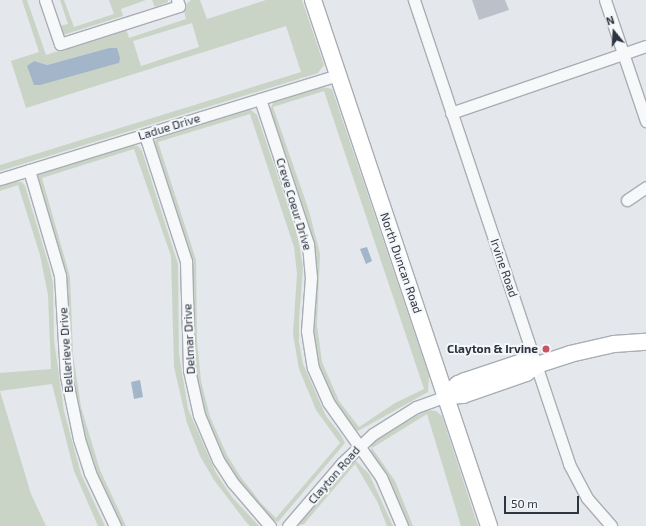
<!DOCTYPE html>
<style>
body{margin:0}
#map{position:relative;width:646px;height:526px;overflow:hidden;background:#e4e7eb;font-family:"Exo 2",sans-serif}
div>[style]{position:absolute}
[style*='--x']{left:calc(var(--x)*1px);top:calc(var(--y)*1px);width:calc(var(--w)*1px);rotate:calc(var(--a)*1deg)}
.green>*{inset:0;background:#cad4c6}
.water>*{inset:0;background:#a3b5c8}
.building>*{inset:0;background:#bcc0c8}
.roads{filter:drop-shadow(1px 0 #a9aeb5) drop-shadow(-1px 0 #a9aeb5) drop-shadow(0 1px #a9aeb5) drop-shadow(0 -1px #a9aeb5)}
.street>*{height:11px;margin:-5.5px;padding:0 5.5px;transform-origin:5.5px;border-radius:5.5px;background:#f7f8fa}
.secondary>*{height:16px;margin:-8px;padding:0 8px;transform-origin:8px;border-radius:8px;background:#fff}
.dots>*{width:11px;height:11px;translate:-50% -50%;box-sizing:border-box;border:2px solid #f4f6f8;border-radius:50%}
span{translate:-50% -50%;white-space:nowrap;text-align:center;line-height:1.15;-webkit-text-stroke:4px #f4f6f8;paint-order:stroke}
.street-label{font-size:12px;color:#2d3542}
.poi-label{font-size:12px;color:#2d3542;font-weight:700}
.right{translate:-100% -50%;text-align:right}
.north{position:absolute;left:594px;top:12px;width:40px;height:40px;-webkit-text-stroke:3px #f4f6f8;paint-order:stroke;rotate:342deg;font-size:11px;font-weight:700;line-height:16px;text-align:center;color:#2d3542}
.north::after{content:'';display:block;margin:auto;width:14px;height:18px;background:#2d3542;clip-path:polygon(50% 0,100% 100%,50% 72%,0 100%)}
.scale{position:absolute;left:504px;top:496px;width:75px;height:18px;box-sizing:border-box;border:2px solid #2d3542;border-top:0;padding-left:5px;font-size:12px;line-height:14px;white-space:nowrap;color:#2d3542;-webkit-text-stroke:3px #f4f6f8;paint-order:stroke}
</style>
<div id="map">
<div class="green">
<i style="clip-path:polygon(evenodd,22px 0,27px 0,46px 55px,126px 29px,129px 38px,186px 19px,183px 7px,191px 0,200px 0,207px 19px,266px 0,302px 0,324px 65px,318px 73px,0 171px,0 165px,301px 72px,286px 26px,26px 108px,11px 61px,39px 52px,22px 0,192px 23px,199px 47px,141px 66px,133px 41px,192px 23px,22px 0,109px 48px,119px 63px,70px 76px,34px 61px,47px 65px,109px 48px)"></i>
<i style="clip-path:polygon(60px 0,64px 0,74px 27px,114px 14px,109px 0,146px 0,121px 9px,123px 16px,63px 35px,60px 26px,68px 24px)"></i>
<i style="clip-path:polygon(152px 0,168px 0,168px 2px,155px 7px)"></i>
<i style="clip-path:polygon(evenodd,318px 86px,332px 89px,429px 376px,428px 392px,358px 431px,350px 426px,330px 399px,321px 378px,310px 334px,315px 275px,269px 111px,275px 99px,318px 86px,324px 91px,424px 389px,395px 403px,359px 427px,339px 401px,322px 362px,317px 325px,320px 254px,309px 211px,273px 107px,324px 91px)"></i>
<i style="clip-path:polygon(evenodd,242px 109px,251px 110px,257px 115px,298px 236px,303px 268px,299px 319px,299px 342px,303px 364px,326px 416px,341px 435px,345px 443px,278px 522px,269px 519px,258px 507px,222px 459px,205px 420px,193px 365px,191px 272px,154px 146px,155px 141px,161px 134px,242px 109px,250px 114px,294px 247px,297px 274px,293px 334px,299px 369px,316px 410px,340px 443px,276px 518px,261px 503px,240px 476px,227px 455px,210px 417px,201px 381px,197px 341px,196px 260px,158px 142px,250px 114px)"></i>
<i style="clip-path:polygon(130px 145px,138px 146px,142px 151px,178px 264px,179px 354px,188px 409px,216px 473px,232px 497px,259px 526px,250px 526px,246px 522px,214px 480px,200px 456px,187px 423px,174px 367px,171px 256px,134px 149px,42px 178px,70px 277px,73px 354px,81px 407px,100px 470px,126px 526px,120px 526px,89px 459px,74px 404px,67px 340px,37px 183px,38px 175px,45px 169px)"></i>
<i style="clip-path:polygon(14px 181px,22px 182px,25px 186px,50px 269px,53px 284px,54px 340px,64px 411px,81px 474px,105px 526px,98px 526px,74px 471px,52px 384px,0 391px,31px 494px,46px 526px,0 526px,0 373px,51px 369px,48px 295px,40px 255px,18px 185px,0 191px,0 185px)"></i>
<i style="clip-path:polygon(427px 410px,436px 411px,442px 416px,478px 526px,461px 526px,427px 414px,372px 448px,395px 481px,413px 526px,406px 526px,397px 498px,371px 453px,372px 442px,379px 436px)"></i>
<i style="clip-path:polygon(356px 461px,369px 474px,393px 526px,387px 526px,377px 501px,355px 464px,304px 524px,295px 526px,349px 462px)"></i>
</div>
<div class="water">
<i style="clip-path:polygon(109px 48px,117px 48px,120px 58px,119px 63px,40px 85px,34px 85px,27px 66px,34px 61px,47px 65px)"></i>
<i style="clip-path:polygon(367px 247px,372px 261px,366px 264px,360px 249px)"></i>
<i style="clip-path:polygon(140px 380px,143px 397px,134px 399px,131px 382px)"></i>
</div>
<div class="building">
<i style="clip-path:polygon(472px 0,505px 0,509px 10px,479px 20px)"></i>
</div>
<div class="roads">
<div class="street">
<i style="--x:45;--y:0;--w:46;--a:71.2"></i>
<i style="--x:60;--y:44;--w:125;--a:-17.7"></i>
<i style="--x:179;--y:6;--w:6;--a:-108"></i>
<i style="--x:414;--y:0;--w:489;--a:71.5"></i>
<i style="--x:569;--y:464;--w:38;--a:62"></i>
<i style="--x:587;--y:498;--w:37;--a:49"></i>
<i style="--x:605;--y:0;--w:128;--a:71.3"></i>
<i style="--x:260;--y:99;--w:153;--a:71.7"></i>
<i style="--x:308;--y:244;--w:33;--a:85"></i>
<i style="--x:311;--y:277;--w:54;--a:94.2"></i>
<i style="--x:307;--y:331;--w:37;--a:81"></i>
<i style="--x:313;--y:368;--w:37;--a:66"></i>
<i style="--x:328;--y:402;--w:92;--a:54.8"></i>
<i style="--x:381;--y:477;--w:53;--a:66.8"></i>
<i style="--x:451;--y:113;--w:206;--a:-19"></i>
<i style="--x:145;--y:135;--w:133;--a:72"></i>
<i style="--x:186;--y:261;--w:109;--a:88.4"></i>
<i style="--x:189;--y:370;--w:46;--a:77.5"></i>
<i style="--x:199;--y:415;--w:49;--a:67.1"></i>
<i style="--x:218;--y:460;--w:27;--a:57"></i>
<i style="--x:233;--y:483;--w:57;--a:49.3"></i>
<i style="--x:29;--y:170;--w:109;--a:73.6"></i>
<i style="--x:60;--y:275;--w:101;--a:86.6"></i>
<i style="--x:66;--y:376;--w:64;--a:78.3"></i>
<i style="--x:79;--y:439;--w:36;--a:72"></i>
<i style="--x:90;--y:473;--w:59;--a:64.7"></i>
<i style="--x:0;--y:179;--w:354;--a:-17.1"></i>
<i style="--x:627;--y:200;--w:23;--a:-34"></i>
<i style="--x:288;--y:526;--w:83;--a:-49.4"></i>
<i style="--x:342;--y:463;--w:42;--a:-43.1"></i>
<i style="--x:373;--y:434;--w:51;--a:-32.1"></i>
<i style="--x:416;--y:407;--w:32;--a:-20"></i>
</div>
<div class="secondary">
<i style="--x:313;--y:0;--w:555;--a:71.5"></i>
<i style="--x:446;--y:396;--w:17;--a:-3"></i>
<i style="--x:463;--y:395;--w:67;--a:-19.2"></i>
<i style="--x:526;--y:373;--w:14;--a:-36"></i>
<i style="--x:537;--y:365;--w:35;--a:-18"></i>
<i style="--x:570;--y:354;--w:45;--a:-12.8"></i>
<i style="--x:614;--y:344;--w:32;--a:-4"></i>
<i style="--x:446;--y:396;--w:17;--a:-45"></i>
<i style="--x:458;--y:384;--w:8;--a:-23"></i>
<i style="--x:465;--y:381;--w:60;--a:-18.4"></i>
<i style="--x:522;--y:362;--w:15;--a:11"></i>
</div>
</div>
<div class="dots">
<i style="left:546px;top:349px;background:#c55565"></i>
</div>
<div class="street-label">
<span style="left:169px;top:127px;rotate:-17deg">Ladue Drive</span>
<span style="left:294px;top:204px;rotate:73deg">Creve Coeur Drive</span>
<span style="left:401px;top:263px;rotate:71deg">North Duncan Road</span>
<span style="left:504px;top:268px;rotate:71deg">Irvine Road</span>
<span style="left:189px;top:339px;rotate:-93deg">Delmar Drive</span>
<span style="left:66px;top:350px;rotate:-94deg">Bellerieve Drive</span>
<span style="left:334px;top:475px;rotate:-49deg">Clayton Road</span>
</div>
<div class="poi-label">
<span class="right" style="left:538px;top:349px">Clayton &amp; Irvine</span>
</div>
<div class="north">N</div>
<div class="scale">50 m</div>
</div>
